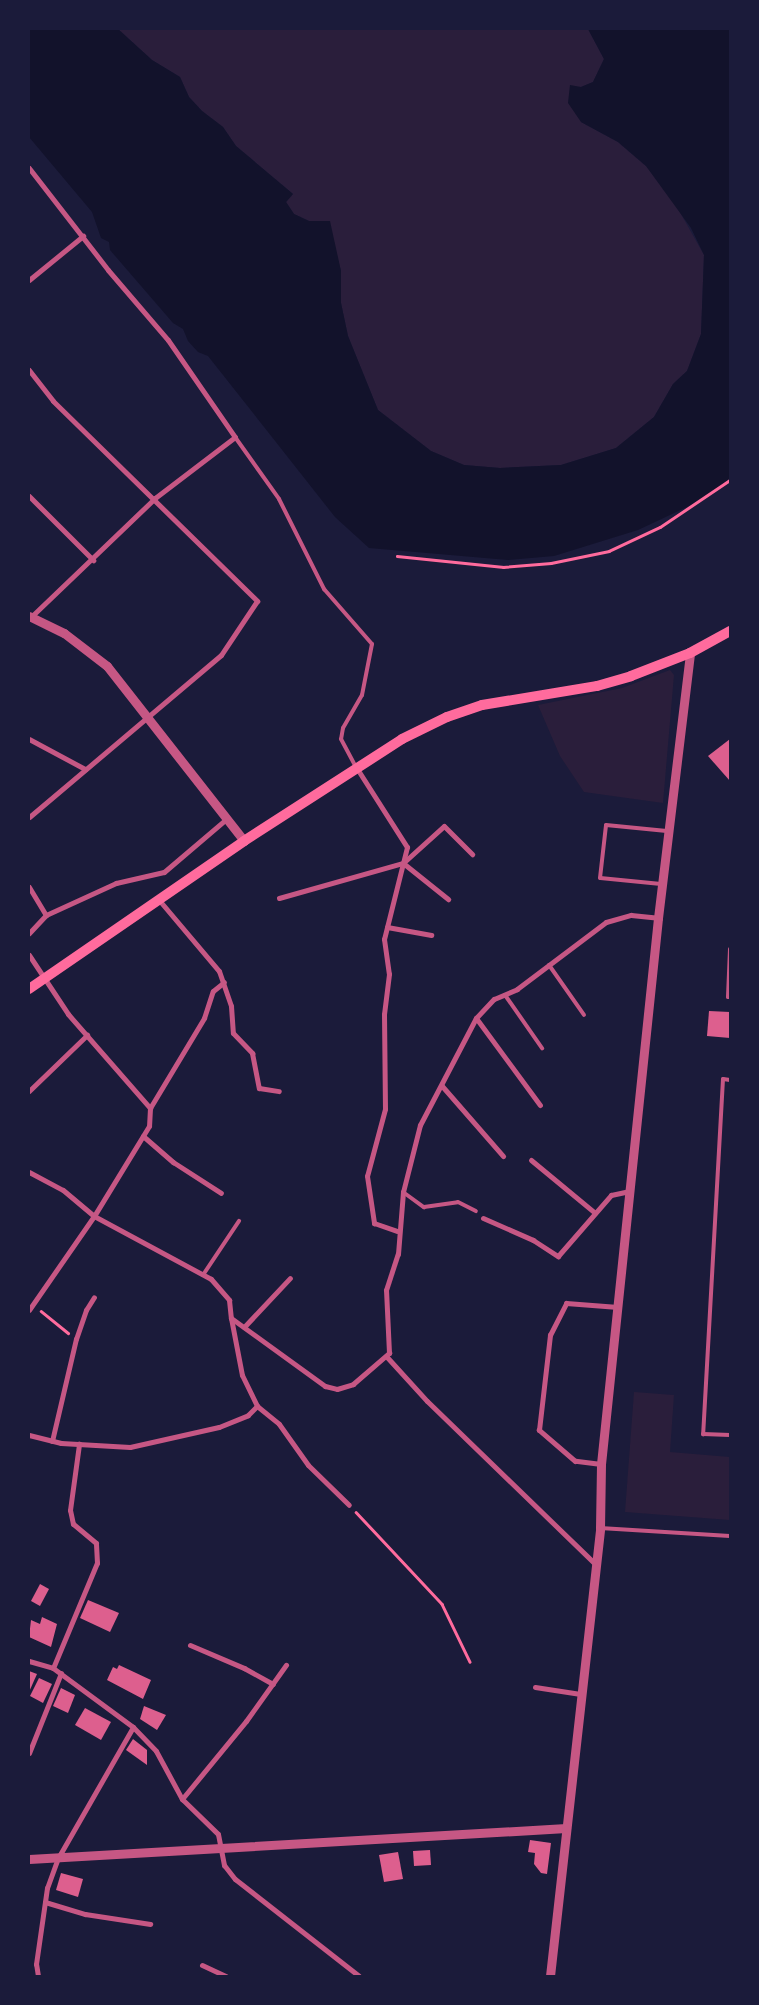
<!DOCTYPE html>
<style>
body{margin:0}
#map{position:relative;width:759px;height:2005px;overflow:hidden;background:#1b1b3a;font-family:Manrope,sans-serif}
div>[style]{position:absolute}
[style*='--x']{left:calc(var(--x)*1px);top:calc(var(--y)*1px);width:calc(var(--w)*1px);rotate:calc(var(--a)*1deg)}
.green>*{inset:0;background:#2a1e3b}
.water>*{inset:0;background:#12122b}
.building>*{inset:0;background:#dd5f8e}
.path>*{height:2.5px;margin:-1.25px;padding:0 1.25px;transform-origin:1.25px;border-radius:1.25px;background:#ff6b9d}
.service>*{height:4px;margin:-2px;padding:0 2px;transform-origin:2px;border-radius:2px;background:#c65784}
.minor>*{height:5px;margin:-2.5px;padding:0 2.5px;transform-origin:2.5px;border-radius:2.5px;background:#c65784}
.tertiary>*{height:9px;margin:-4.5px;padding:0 4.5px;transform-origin:4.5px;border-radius:4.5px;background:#c65784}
.secondary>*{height:10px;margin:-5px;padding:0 5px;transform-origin:5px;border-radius:5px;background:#ff6b9d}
span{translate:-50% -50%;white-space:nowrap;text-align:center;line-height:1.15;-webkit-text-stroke:5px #1b1b3a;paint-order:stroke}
.frame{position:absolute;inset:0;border:30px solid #1b1b3a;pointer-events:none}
</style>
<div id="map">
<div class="green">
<i style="clip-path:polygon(118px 29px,588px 29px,604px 59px,593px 82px,581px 87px,581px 122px,618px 142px,646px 166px,672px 198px,704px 255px,701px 334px,687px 371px,673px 384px,654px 417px,616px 448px,561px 465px,500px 468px,464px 465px,431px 451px,378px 410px,348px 336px,341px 303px,341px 271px,335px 248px,309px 221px,294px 214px,286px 202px,293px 194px,236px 146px,223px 127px,202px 111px,189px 97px,180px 77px,152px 60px)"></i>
<i style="clip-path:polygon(670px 670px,674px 675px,663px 803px,584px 792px,560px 756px,538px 705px,622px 688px)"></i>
<i style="clip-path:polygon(634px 1392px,674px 1395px,670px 1452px,730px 1457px,730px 1520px,625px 1512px)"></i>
</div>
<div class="water">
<i style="clip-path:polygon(29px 29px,118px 29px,152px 60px,180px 77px,189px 97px,202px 111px,223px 127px,236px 146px,293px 194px,286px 202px,294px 214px,309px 221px,330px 221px,341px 271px,341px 303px,348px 336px,378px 410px,431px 451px,464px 465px,500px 468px,561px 465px,616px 448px,654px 417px,673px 384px,687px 371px,701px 334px,704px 255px,691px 228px,646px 166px,618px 142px,581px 122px,568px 103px,570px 85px,581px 87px,593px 82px,604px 59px,588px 29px,730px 29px,730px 478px,704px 499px,638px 530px,554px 556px,508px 560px,369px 548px,335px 517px,208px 356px,198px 352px,188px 341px,183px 329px,173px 323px,110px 250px,109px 242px,101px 238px,92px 212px,29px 137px)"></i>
</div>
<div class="building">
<i style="clip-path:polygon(730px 739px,730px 781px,708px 756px)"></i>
<i style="clip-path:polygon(709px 1011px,730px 1012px,730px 1038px,707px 1036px)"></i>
<i style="clip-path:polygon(40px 1584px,49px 1589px,40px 1606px,31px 1601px)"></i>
<i style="clip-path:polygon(88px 1600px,119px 1613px,110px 1632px,80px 1618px)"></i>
<i style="clip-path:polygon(42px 1617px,57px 1624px,51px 1647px,29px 1637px,31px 1620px,40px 1624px)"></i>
<i style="clip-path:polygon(119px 1665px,151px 1680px,143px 1699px,107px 1680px,113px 1667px,117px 1669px)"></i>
<i style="clip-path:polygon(29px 1671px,37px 1674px,29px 1692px)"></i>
<i style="clip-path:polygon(39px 1678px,52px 1684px,43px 1703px,30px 1696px)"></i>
<i style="clip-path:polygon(61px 1688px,75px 1695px,68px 1713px,53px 1706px)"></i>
<i style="clip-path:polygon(144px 1706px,166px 1715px,157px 1730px,140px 1719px)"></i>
<i style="clip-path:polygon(85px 1708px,111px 1722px,101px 1740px,75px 1725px)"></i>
<i style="clip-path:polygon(133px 1739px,147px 1750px,147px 1765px,126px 1750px)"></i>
<i style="clip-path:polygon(530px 1840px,551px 1843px,547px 1874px,541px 1873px,534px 1864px,535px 1853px,528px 1852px)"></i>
<i style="clip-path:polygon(430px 1850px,431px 1865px,414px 1866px,413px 1851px)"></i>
<i style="clip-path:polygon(398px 1852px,403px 1879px,384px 1882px,379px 1855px)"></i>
<i style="clip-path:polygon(61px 1873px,83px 1879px,78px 1897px,56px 1890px)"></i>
</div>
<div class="path">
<i style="--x:397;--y:556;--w:107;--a:5.9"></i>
<i style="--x:503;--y:567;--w:48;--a:-4.8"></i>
<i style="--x:551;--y:563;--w:59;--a:-11.7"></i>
<i style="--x:609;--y:551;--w:56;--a:-25.2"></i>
<i style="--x:660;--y:527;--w:84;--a:-33.9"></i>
<i style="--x:41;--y:1311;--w:35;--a:39"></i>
<i style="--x:356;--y:1512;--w:126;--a:46.9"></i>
<i style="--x:442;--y:1604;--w:64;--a:64.2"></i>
</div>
<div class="service">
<i style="--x:235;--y:437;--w:76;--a:54.6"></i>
<i style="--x:279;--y:499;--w:101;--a:63.4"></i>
<i style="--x:324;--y:589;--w:73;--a:48.9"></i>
<i style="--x:372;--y:644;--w:52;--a:101.1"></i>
<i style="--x:362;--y:695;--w:38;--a:120"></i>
<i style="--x:343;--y:728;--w:11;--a:100"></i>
<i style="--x:341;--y:739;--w:32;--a:62"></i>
<i style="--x:661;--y:884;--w:61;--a:-174.4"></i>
<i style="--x:600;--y:878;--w:53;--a:-83.5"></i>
<i style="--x:606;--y:825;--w:61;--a:5.6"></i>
<i style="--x:730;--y:949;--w:48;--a:92.4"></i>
<i style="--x:728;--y:997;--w:2;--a:0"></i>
<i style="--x:549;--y:965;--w:61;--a:55"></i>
<i style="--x:505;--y:995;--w:65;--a:55.1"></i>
<i style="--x:730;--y:1080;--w:7;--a:-172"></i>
<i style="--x:723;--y:1079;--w:356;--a:93.2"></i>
<i style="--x:703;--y:1434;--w:27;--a:2"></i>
<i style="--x:403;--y:1192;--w:26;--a:36"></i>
<i style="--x:424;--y:1207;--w:34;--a:-8"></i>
<i style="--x:458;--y:1202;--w:20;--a:27"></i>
<i style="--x:203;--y:1275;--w:65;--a:-56.3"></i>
<i style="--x:600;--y:1528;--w:130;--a:3.5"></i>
</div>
<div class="minor">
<i style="--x:29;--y:168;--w:129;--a:52.2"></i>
<i style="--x:108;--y:270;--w:92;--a:49.4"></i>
<i style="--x:168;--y:340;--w:118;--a:55.4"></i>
<i style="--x:235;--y:437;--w:101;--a:142.7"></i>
<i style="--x:155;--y:498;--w:172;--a:136.2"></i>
<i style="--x:29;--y:280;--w:70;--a:-39.2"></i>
<i style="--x:29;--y:370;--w:39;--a:52"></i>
<i style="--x:53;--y:401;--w:286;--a:44.4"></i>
<i style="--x:257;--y:601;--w:65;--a:123.7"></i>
<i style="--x:221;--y:655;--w:251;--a:139.8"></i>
<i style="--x:29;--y:496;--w:91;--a:45"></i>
<i style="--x:29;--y:739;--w:64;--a:28.2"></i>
<i style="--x:356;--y:767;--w:95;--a:57.5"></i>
<i style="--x:407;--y:847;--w:95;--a:104"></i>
<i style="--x:384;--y:939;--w:35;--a:82"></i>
<i style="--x:389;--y:974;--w:40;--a:97.1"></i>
<i style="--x:384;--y:1014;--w:95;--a:89.4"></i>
<i style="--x:385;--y:1109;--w:69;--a:105"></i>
<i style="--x:367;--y:1176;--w:48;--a:81.5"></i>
<i style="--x:374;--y:1223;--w:24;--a:19"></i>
<i style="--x:403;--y:863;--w:58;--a:38.7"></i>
<i style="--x:29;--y:887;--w:33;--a:59"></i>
<i style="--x:46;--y:915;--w:25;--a:133"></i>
<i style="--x:279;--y:898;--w:129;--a:-15.8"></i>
<i style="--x:403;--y:863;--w:55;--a:-42.1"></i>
<i style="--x:444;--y:826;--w:40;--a:45"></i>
<i style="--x:159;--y:900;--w:93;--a:49.8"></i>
<i style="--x:219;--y:971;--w:37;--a:71"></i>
<i style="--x:231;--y:1006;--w:27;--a:86"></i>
<i style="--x:233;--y:1033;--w:28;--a:46"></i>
<i style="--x:252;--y:1053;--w:36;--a:79"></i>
<i style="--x:259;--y:1088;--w:20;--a:9"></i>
<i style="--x:46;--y:915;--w:77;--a:-24.6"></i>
<i style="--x:116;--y:883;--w:49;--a:-12.9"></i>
<i style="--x:164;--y:872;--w:80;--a:-40.4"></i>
<i style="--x:387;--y:927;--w:45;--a:10.3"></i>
<i style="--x:29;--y:955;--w:71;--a:56.5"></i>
<i style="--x:68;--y:1014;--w:125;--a:48.9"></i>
<i style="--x:150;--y:1108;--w:18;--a:93"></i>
<i style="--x:149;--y:1126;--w:105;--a:121.4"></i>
<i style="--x:94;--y:1216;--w:114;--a:124.7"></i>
<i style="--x:476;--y:1018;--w:108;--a:53.7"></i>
<i style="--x:442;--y:1086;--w:93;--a:48.9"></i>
<i style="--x:29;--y:1091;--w:81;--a:-44"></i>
<i style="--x:150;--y:1108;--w:105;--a:-59"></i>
<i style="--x:204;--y:1018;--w:28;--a:-72"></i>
<i style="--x:213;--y:991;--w:14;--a:-39"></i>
<i style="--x:143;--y:1136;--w:40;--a:41"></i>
<i style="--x:173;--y:1162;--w:57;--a:32.9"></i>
<i style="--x:531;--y:1160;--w:83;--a:39.6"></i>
<i style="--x:29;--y:1172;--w:38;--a:28"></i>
<i style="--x:63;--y:1190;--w:40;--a:40"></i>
<i style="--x:94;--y:1216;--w:133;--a:28.3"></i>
<i style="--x:211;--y:1279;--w:28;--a:49"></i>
<i style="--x:229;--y:1300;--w:18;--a:84"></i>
<i style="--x:231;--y:1318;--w:116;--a:35.9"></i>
<i style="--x:325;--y:1386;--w:12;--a:14"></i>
<i style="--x:337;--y:1389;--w:17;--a:-17"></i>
<i style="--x:353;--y:1384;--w:48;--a:-40.7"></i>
<i style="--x:389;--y:1353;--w:63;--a:-92.7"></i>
<i style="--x:386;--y:1290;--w:38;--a:-72"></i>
<i style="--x:398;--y:1254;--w:62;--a:-85.4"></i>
<i style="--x:403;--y:1192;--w:69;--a:-75.8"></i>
<i style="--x:420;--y:1125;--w:121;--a:-62.4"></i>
<i style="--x:476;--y:1018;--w:26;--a:-47"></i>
<i style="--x:494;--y:999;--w:25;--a:-23"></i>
<i style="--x:517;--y:989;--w:111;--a:-37"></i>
<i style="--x:606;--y:922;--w:26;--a:-16"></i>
<i style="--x:631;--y:915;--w:27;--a:6"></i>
<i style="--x:483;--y:1218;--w:55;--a:23.7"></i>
<i style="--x:533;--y:1240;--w:30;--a:33"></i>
<i style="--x:558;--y:1256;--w:81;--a:-49"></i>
<i style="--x:611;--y:1195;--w:19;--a:-12"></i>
<i style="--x:231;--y:1318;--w:58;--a:79.1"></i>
<i style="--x:242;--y:1375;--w:34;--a:64"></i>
<i style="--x:257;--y:1406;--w:28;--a:39"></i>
<i style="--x:279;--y:1424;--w:50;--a:54.7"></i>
<i style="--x:308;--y:1465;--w:57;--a:44.3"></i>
<i style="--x:244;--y:1327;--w:67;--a:-46.8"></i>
<i style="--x:386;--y:1356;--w:61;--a:47.7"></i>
<i style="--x:427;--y:1401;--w:233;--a:44.1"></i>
<i style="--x:29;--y:1435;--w:33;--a:14"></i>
<i style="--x:61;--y:1443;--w:69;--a:3.3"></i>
<i style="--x:130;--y:1447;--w:91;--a:-12.7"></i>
<i style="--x:219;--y:1427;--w:31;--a:-22"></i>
<i style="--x:248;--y:1415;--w:13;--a:-45"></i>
<i style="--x:52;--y:1441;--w:105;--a:-76.8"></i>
<i style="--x:76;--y:1339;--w:31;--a:-71"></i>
<i style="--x:86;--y:1310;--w:15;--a:-58"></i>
<i style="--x:601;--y:1464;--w:26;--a:-173"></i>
<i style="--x:575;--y:1461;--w:48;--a:-139.3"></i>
<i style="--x:539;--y:1430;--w:96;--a:-83.4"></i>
<i style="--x:550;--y:1335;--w:36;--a:-63"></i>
<i style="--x:566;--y:1303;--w:52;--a:4.4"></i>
<i style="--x:190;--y:1645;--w:59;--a:23.1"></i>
<i style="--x:244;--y:1668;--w:33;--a:29"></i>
<i style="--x:29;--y:1661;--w:25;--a:16"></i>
<i style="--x:53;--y:1668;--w:99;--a:36.4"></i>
<i style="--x:133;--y:1727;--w:33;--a:46"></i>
<i style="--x:156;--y:1751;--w:55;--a:61.6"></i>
<i style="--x:182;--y:1799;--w:50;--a:44.2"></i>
<i style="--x:218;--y:1834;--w:32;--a:79"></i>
<i style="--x:224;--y:1865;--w:18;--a:52"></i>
<i style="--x:235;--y:1879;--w:157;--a:38"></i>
<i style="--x:53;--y:1668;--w:114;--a:-67.3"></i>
<i style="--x:97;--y:1563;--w:20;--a:-93"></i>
<i style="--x:96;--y:1543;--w:30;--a:-140"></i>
<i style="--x:73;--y:1524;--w:14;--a:-102"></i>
<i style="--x:70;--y:1510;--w:67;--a:-82.2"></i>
<i style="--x:535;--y:1687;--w:46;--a:8.8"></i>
<i style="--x:29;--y:1753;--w:86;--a:-68.2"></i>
<i style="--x:182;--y:1799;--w:101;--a:-50.6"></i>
<i style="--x:246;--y:1721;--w:69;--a:-54.5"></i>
<i style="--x:45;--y:1902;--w:42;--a:16.7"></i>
<i style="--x:85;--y:1914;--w:66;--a:8.7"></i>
<i style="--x:202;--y:1965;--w:26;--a:25"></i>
<i style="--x:38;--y:1976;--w:12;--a:-99"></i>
<i style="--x:36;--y:1964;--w:77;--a:-81.8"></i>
<i style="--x:47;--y:1888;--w:32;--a:-70"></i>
<i style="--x:58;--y:1858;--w:151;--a:-60.2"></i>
</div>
<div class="tertiary">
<i style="--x:29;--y:616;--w:39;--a:26"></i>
<i style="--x:64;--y:633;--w:54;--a:37.5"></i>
<i style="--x:107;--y:666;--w:222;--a:51.9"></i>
<i style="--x:29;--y:1859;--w:538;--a:-3.3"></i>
<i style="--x:550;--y:1976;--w:451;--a:-83.6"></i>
<i style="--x:600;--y:1528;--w:64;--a:-89.1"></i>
<i style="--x:601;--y:1464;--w:549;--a:-84.04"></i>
<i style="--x:658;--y:918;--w:267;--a:-83.1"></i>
</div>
<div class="secondary">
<i style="--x:29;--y:989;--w:261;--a:-34.5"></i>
<i style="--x:244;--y:841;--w:188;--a:-32.8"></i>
<i style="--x:402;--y:739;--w:50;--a:-26.1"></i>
<i style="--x:447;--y:717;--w:37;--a:-19"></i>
<i style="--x:482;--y:705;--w:117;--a:-9.4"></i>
<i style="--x:597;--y:686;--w:35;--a:-16"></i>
<i style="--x:631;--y:676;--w:63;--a:-21.3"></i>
<i style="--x:690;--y:653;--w:46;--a:-28.8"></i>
</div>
<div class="frame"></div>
</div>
